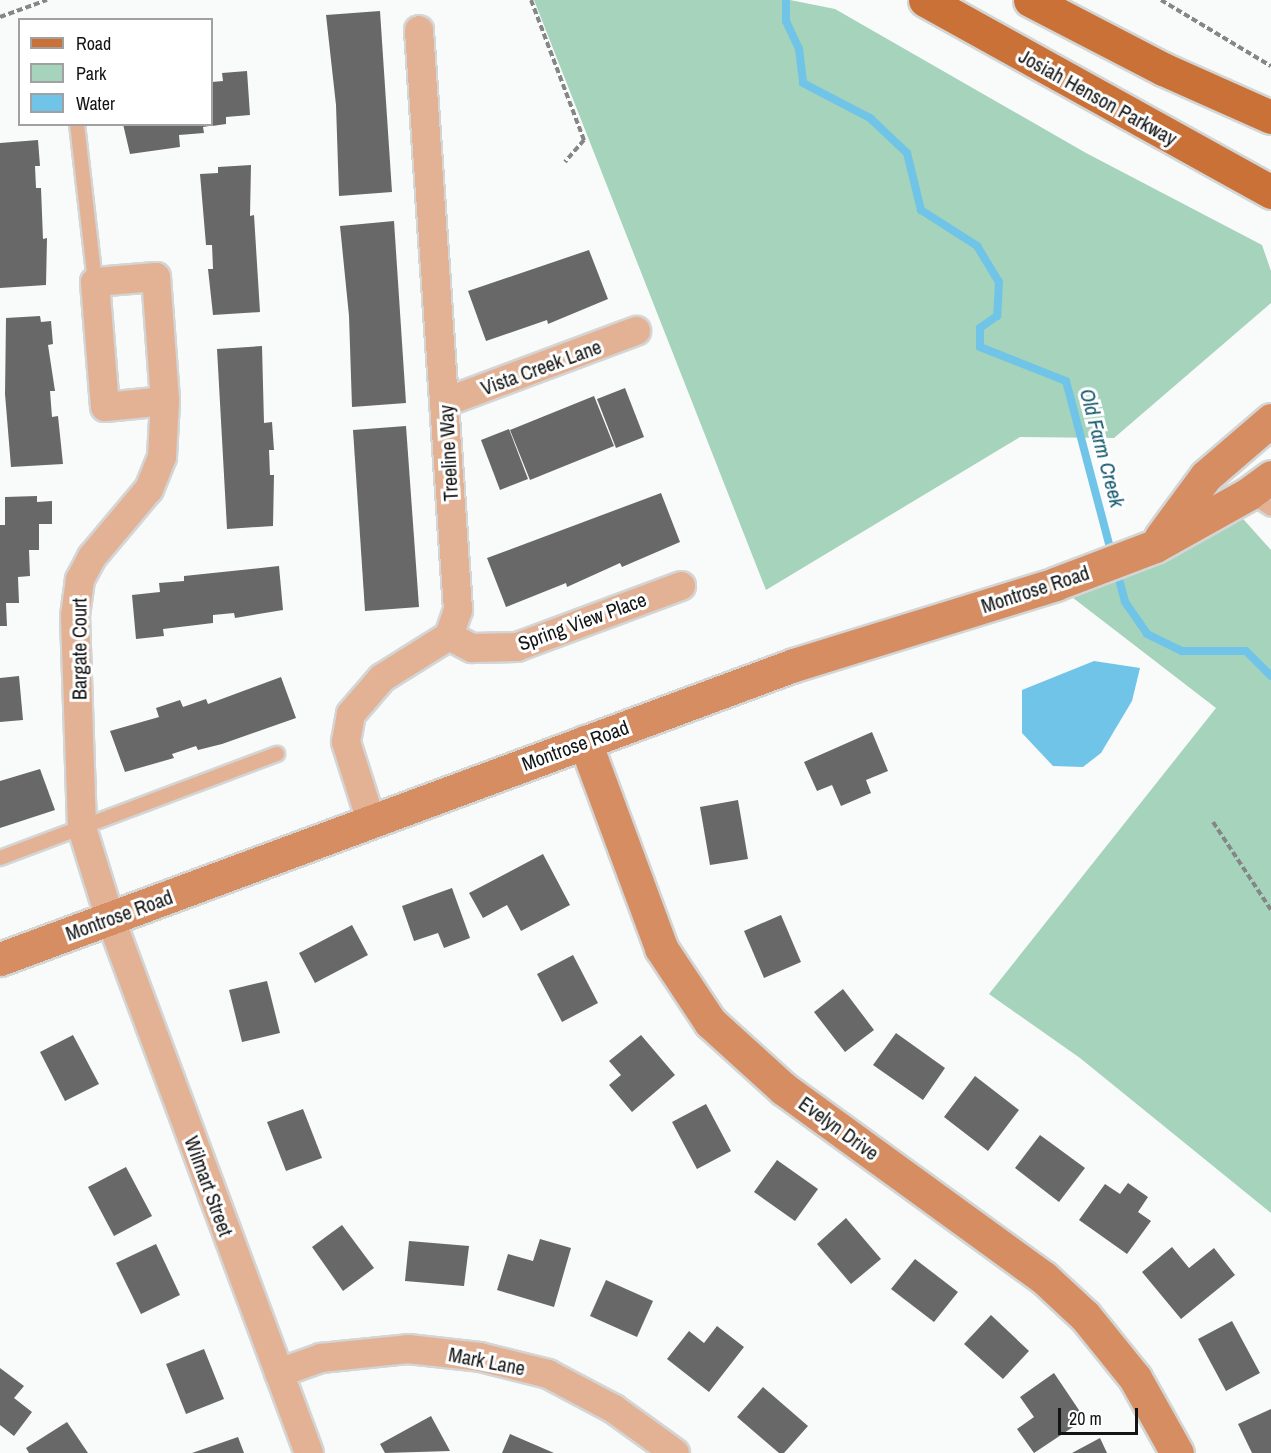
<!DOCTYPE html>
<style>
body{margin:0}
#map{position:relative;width:1271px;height:1453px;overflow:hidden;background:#f9fafa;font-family:"Archivo Narrow",sans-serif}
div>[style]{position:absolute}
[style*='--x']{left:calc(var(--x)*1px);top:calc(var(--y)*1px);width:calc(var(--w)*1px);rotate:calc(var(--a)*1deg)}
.green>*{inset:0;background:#a5d3bb}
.water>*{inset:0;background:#70c4e7}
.stream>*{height:8px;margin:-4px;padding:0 4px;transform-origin:4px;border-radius:4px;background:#70c4e7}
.building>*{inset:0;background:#696868}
.path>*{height:4px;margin-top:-2px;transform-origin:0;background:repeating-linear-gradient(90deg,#858686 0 6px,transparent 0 9px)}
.roads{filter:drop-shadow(2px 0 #d4d5d5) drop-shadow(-2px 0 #d4d5d5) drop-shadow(0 2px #d4d5d5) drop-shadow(0 -2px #d4d5d5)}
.lane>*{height:14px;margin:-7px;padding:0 7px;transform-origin:7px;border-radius:7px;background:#e3b295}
.street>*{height:28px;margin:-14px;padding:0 14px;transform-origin:14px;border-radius:14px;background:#e3b295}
.secondary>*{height:33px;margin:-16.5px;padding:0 16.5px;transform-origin:16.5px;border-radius:16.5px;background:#d58d61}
.primary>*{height:33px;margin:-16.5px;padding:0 16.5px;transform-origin:16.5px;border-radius:16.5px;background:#c97136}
span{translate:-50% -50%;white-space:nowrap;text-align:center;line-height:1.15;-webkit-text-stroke:6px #fff;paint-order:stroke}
.street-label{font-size:20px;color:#131414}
.water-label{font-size:21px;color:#145970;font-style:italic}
.legend{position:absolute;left:18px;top:18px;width:195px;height:108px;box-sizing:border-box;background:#fff;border:2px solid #a1a1a1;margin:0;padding:8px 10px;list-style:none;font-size:18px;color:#131414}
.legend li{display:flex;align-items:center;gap:12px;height:30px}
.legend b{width:30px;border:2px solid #a1a1a1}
.scale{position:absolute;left:1058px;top:1408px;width:80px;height:27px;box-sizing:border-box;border:3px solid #131414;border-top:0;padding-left:8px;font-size:18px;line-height:21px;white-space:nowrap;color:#131414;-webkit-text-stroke:4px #fff;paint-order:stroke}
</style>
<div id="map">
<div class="green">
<i style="clip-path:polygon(534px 0,790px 0,835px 9px,1086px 153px,1262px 245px,1271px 271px,1271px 303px,1114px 438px,1020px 437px,766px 590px)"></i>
<i style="clip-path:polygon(1227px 501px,1271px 550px,1271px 1213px,1080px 1058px,989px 994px,1216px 708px,1055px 584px)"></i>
</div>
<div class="water">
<i style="clip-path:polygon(1094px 661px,1140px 668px,1132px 701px,1101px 753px,1083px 767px,1053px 766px,1022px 733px,1022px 690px)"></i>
</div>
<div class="stream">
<i style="--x:786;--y:0;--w:21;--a:90"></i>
<i style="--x:786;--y:21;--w:31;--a:65"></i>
<i style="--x:799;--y:49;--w:34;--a:83"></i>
<i style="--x:803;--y:83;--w:76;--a:27.6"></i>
<i style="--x:870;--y:118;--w:51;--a:43.4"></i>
<i style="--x:907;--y:153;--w:59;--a:76.2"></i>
<i style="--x:921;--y:210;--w:67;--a:32.7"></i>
<i style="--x:977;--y:246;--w:42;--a:58.6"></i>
<i style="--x:999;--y:282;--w:34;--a:93"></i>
<i style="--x:997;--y:316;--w:21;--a:145"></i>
<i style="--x:980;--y:328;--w:19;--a:90"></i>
<i style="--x:980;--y:347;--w:92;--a:21.6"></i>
<i style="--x:1066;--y:381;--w:180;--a:75.2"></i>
<i style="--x:1116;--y:568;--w:35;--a:75"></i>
<i style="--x:1125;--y:602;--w:39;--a:55"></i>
<i style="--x:1147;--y:634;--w:39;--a:26"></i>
<i style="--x:1182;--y:651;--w:64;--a:0"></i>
<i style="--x:1246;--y:651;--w:35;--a:45"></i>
</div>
<div class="building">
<i style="clip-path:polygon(380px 11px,392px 192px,339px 196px,336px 105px,326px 15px)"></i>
<i style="clip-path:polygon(247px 71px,250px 115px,226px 117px,226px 124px,212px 126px,212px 82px,223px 81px,222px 73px)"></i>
<i style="clip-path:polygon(123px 124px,208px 124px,209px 126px,203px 127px,204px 133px,179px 135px,180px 147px,130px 154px)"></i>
<i style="clip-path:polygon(38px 140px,40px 166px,35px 166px,36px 188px,41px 188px,43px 239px,47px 238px,46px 285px,0 288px,0 143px)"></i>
<i style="clip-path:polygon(251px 165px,250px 216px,254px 215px,260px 312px,213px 315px,208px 269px,213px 269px,212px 245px,206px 245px,200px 174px,218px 173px,218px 167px)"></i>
<i style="clip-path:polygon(394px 221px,406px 403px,352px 407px,349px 316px,340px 226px)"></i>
<i style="clip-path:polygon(589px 250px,608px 299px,548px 324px,547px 320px,486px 341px,468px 291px)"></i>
<i style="clip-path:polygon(40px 316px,41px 322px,51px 321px,53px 344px,48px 345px,55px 391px,50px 391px,52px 417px,58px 416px,63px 464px,11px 467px,5px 394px,6px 318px)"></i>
<i style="clip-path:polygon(262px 346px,264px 423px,272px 422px,274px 450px,269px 450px,270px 475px,274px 475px,273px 526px,227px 529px,217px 349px)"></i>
<i style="clip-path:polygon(625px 388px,644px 437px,616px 448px,597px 399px)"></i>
<i style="clip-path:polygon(594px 396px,614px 446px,530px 480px,510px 430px)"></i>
<i style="clip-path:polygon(406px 426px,419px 607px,365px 611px,353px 430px)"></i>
<i style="clip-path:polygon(509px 429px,528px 479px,500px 490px,481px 440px)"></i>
<i style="clip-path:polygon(661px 493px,680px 542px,622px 567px,620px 563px,567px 587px,566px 583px,506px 607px,487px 558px)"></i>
<i style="clip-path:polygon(37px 496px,37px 502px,52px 501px,52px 524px,39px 524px,39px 550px,29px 550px,30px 576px,18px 577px,19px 603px,6px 603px,7px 626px,0 626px,0 525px,5px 525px,5px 497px)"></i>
<i style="clip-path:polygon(279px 566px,283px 610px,235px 618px,234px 613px,213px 615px,213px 623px,163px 629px,164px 636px,136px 639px,132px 595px,160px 592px,159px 583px,184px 581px,184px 576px)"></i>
<i style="clip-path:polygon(19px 676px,23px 720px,0 722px,0 678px)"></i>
<i style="clip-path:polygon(281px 677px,296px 718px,222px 744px,198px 750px,196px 746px,172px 754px,174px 758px,125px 772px,110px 731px,159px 717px,156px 708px,180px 700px,183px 707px,206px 699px,208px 704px)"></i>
<i style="clip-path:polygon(872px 732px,888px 771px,866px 780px,871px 793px,841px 806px,832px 785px,817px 791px,804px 762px)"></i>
<i style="clip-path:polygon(40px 769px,55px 810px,0 828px,0 781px)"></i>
<i style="clip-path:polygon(738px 800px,748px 859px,710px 865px,700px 807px)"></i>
<i style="clip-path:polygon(543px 854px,570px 905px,521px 931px,507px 905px,483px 918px,469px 893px)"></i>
<i style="clip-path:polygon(452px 888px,470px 938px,444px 948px,438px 933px,414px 941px,402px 906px)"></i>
<i style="clip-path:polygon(781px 915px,801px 962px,764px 978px,744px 931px)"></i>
<i style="clip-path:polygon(352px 925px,368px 955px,315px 983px,299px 953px)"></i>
<i style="clip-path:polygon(573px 955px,598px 1003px,562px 1022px,537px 974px)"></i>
<i style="clip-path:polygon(267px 981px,280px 1033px,242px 1042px,229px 990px)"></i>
<i style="clip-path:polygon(843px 989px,874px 1030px,845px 1052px,814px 1012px)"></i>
<i style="clip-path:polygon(896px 1033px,945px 1068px,923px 1100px,873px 1065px)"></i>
<i style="clip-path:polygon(73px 1035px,99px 1084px,65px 1101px,40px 1052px)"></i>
<i style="clip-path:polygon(641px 1035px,675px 1075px,632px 1112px,609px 1085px,621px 1075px,609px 1061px)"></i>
<i style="clip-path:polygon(975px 1076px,1019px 1110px,988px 1151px,944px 1117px)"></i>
<i style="clip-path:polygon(706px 1104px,731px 1151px,697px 1169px,672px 1122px)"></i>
<i style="clip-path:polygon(303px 1109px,322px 1158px,286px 1171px,267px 1122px)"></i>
<i style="clip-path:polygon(1040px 1135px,1085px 1168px,1059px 1202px,1015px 1168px)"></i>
<i style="clip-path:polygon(777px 1160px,818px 1189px,795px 1221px,754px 1192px)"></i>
<i style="clip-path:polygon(126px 1167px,152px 1216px,114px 1236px,88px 1187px)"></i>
<i style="clip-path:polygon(1128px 1183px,1148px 1197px,1138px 1212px,1151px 1221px,1127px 1254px,1079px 1220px,1105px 1184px,1120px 1194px)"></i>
<i style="clip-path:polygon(846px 1218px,881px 1259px,851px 1284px,817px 1244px)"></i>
<i style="clip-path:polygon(342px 1225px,374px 1268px,343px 1291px,312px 1247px)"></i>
<i style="clip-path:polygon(540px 1239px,571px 1248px,554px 1307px,497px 1290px,508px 1254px,533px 1261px)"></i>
<i style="clip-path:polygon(409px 1241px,469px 1246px,464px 1286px,405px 1281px)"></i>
<i style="clip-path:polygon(156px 1244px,180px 1295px,141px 1314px,116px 1263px)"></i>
<i style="clip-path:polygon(1172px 1247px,1189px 1268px,1214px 1248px,1235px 1275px,1181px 1319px,1142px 1272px)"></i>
<i style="clip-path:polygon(915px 1259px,958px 1292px,934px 1322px,891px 1289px)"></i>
<i style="clip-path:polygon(606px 1280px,653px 1301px,637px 1337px,590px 1316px)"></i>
<i style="clip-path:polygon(991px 1315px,1029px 1351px,1003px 1379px,964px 1344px)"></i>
<i style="clip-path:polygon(1232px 1321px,1260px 1373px,1226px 1391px,1198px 1339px)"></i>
<i style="clip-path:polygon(717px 1326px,744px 1347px,709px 1392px,667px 1359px,689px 1331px,704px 1343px)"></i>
<i style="clip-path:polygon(204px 1349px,224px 1399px,186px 1414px,166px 1364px)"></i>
<i style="clip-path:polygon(0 1368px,24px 1386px,14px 1398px,32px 1412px,14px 1436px,0 1425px)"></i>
<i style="clip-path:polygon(1054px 1373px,1085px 1419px,1034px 1453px,1017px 1429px,1034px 1417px,1020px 1397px)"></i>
<i style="clip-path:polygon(763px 1387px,808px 1426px,784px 1453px,779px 1453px,737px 1417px)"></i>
<i style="clip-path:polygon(1271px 1409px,1271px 1453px,1252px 1453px,1238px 1424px)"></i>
<i style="clip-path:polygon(431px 1416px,450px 1451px,385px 1453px,380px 1444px)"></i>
<i style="clip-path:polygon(67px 1422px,88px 1453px,29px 1453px,26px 1448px)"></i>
<i style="clip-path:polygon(510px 1434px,554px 1453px,502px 1453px)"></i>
<i style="clip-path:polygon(238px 1437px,244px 1453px,192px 1453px)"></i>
<i style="clip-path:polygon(1100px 1438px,1107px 1453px,1072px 1453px)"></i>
</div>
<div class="path">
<i style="--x:531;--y:0;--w:150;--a:69.3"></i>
<i style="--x:584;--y:140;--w:29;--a:131"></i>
<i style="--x:1161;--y:0;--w:128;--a:31"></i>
<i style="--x:0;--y:17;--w:50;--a:-19.9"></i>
<i style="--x:1213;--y:822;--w:105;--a:56.6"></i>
</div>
<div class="roads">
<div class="lane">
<i style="--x:77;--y:124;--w:159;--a:83.5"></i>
<i style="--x:1248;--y:494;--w:27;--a:33"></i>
<i style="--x:0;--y:858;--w:296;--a:-20.6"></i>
</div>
<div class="street">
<i style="--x:165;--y:401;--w:60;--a:174.3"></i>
<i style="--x:105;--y:407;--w:125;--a:-94.6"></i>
<i style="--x:95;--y:282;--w:61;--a:-4.7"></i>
<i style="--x:156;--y:277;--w:124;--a:85.8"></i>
<i style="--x:165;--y:401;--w:56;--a:93.1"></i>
<i style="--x:162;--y:457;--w:35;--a:112"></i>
<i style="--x:149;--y:489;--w:89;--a:130"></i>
<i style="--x:92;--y:557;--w:26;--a:118"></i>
<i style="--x:80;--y:580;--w:36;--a:98"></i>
<i style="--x:75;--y:616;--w:212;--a:88.1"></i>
<i style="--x:82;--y:828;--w:88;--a:72.8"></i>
<i style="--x:108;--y:912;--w:577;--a:69.62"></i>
<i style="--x:446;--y:402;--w:203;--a:-20.5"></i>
<i style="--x:449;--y:636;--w:26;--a:28"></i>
<i style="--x:472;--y:648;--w:45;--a:-1.3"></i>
<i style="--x:517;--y:647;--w:175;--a:-20.4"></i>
<i style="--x:371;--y:821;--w:83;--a:-107.6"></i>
<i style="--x:346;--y:742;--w:28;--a:-80"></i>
<i style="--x:351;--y:714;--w:48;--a:-49.3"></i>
<i style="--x:382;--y:678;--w:79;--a:-32.1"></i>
<i style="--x:449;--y:636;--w:28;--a:-71"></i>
<i style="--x:458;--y:610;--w:581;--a:-93.85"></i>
<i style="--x:279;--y:1373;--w:45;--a:-19.7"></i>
<i style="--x:321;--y:1358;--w:87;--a:-5.9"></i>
<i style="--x:408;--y:1349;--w:72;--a:6.3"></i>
<i style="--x:480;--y:1357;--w:70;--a:14"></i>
<i style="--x:548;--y:1374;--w:75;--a:27.9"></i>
<i style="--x:614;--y:1409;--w:75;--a:35.8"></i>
</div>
<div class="secondary">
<i style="--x:1161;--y:537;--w:76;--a:-53.6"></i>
<i style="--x:1206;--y:476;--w:86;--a:-40.7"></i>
<i style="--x:585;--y:742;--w:220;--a:69.7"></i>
<i style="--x:661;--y:948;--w:89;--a:56.5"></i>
<i style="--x:710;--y:1022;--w:100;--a:42.2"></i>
<i style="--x:784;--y:1089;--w:320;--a:36"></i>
<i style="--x:1043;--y:1277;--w:57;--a:42.9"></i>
<i style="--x:1085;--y:1316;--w:80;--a:51.1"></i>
<i style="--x:1135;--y:1378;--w:86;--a:60.8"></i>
<i style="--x:0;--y:959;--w:847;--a:-20.32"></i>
<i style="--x:794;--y:665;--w:273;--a:-17.2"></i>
<i style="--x:1055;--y:584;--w:107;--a:-20.8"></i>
<i style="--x:1155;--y:546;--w:107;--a:-29.2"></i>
<i style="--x:1248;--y:494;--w:29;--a:-36"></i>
</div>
<div class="primary">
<i style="--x:925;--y:0;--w:396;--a:29"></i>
<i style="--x:1030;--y:0;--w:150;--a:27.4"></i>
<i style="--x:1163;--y:69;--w:118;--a:24"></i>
</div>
</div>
<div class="street-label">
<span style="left:1098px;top:97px;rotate:29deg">Josiah Henson Parkway</span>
<span style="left:541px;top:367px;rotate:-20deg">Vista Creek Lane</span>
<span style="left:448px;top:453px;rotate:-93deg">Treeline Way</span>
<span style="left:1035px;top:589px;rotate:-18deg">Montrose Road</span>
<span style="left:582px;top:621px;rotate:-20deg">Spring View Place</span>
<span style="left:79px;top:649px;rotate:-90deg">Bargate Court</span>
<span style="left:575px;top:745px;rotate:-20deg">Montrose Road</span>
<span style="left:119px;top:915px;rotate:-20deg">Montrose Road</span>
<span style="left:839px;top:1128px;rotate:36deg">Evelyn Drive</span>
<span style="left:209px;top:1186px;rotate:70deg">Wilmart Street</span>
<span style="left:487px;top:1361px;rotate:11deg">Mark Lane</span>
</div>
<div class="water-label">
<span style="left:1102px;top:448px;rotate:75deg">Old Farm Creek</span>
</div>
<ul class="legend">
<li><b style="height:8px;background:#c97136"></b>Road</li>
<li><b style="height:16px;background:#a5d3bb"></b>Park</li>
<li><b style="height:16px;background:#70c4e7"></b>Water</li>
</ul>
<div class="scale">20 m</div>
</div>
